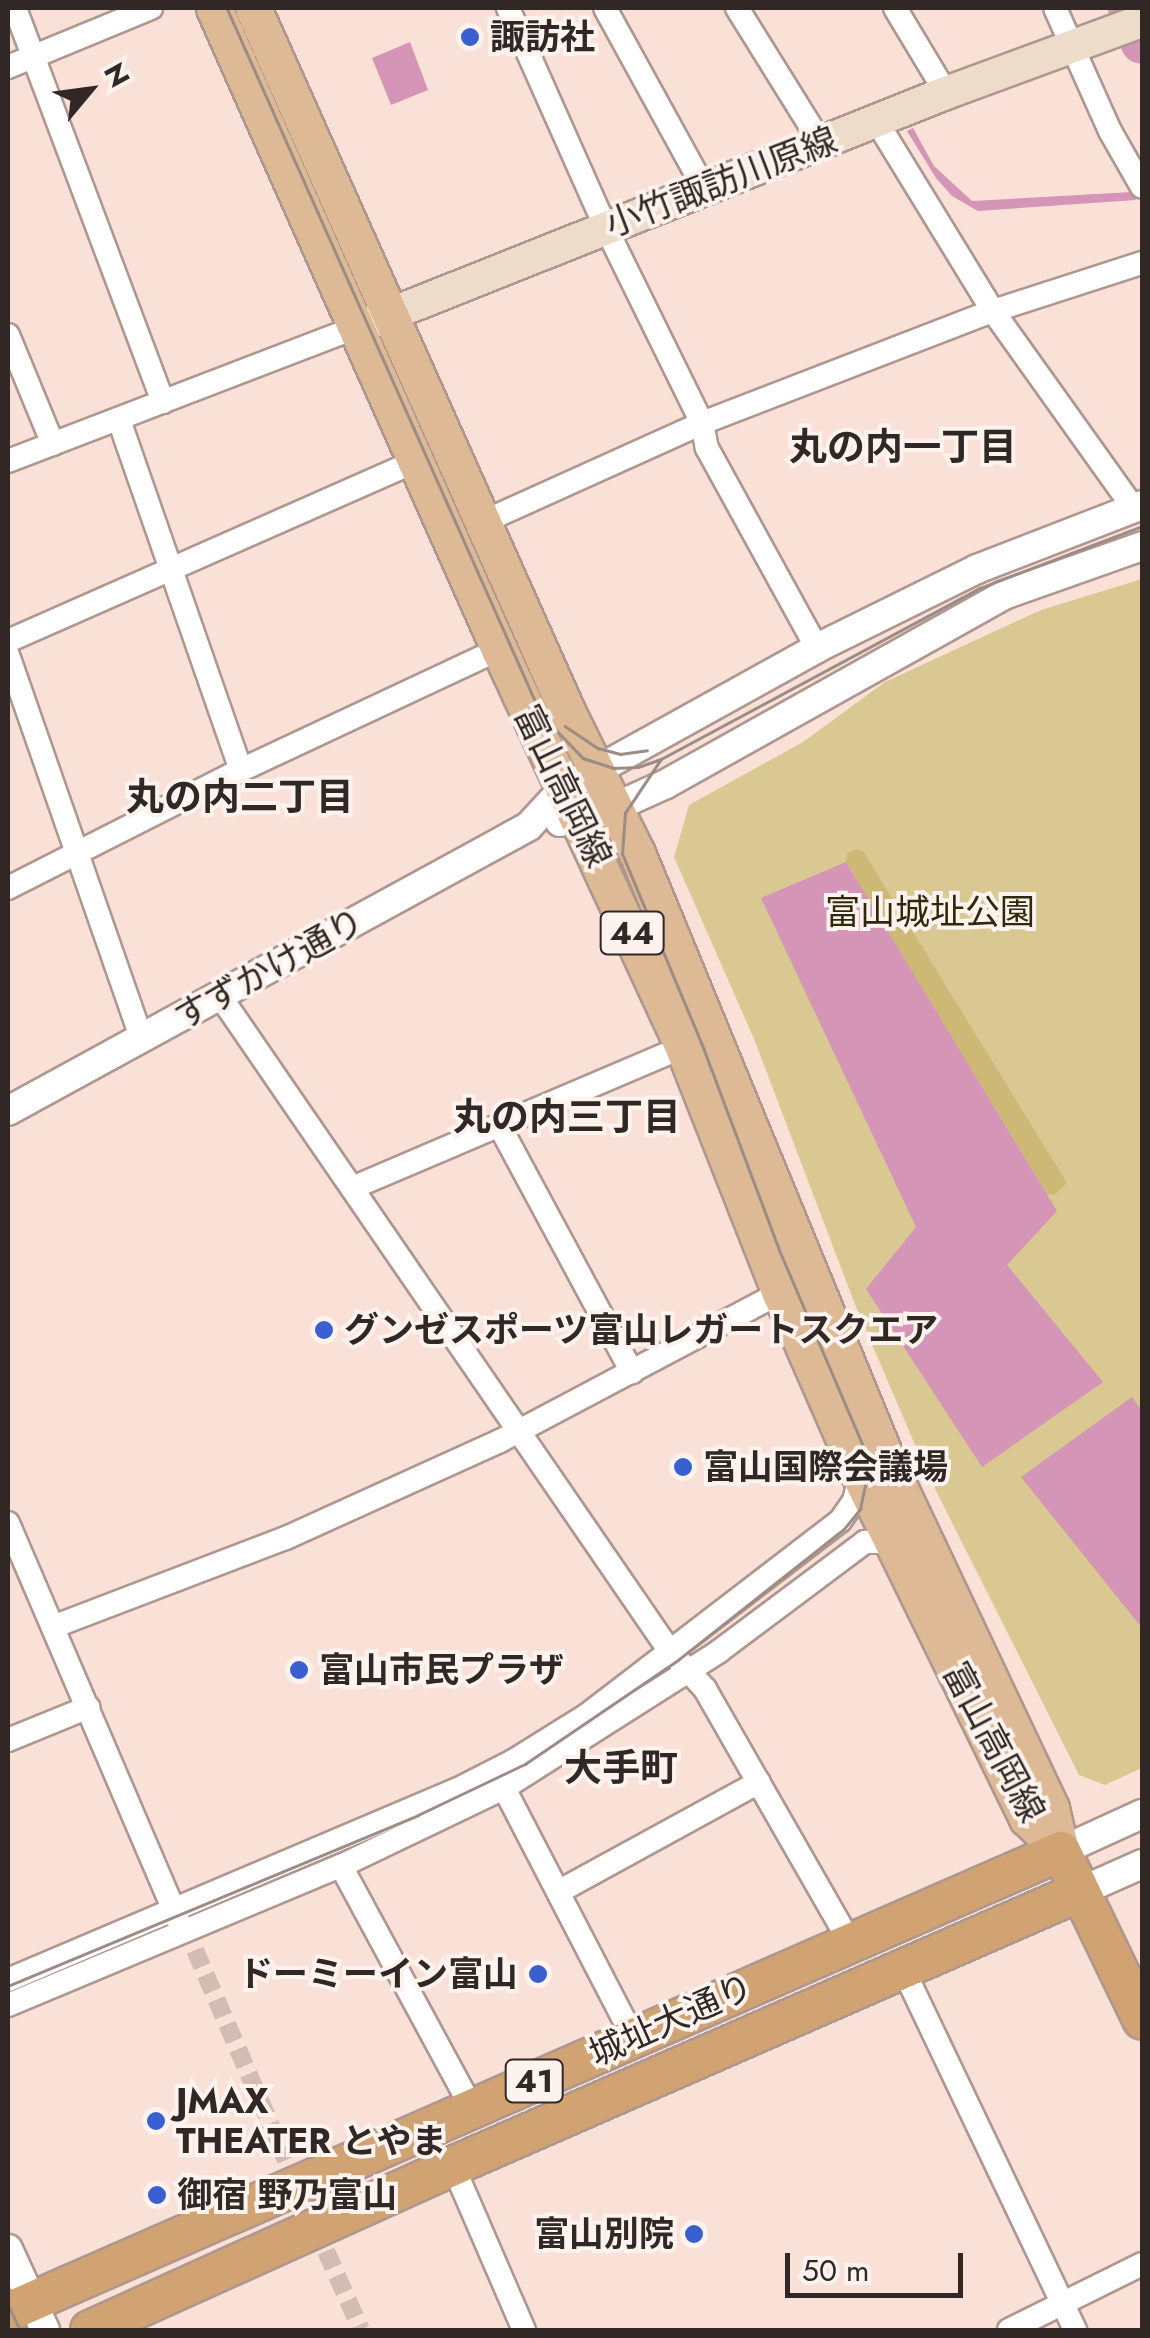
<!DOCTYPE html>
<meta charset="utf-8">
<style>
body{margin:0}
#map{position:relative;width:1150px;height:2338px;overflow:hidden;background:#fae1d8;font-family:Jost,"Noto Sans JP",sans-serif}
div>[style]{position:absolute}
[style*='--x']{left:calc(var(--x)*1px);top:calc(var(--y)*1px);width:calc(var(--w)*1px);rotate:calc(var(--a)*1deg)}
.green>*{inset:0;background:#d9c891}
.forest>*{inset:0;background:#cdb876}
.water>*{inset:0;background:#d495b6}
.river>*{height:42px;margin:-21px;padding:0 21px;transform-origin:21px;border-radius:21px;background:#d495b6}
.pedestrian-tunnel>*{height:18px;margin-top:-9px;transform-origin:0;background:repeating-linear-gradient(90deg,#d2bcb4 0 18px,transparent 0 27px)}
.roads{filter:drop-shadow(2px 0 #ae978f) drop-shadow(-2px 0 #ae978f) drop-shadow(0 2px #ae978f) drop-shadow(0 -2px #ae978f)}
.minor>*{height:22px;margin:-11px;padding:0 11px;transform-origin:11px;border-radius:11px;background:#fff}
.tertiary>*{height:28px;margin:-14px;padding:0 14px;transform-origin:14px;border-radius:14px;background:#fff}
.secondary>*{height:32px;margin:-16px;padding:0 16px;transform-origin:16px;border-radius:16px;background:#eedcca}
.primary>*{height:35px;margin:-17.5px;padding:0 17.5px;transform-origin:17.5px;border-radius:17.5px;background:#ddba95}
.trunk>*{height:38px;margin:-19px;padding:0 19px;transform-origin:19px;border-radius:19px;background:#d2a372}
.tram>*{height:2.5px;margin:-1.25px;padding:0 1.25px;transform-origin:1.25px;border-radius:1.25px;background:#9d8c85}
.dots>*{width:28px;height:28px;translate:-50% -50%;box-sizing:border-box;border:5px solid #fcf2ee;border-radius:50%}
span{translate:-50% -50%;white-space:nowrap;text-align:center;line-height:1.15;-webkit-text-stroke:8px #fcf2ee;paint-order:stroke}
.shield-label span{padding:2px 8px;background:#fcf2ee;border:2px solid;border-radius:8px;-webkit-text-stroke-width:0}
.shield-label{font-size:32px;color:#312825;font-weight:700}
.poi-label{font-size:35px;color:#312825;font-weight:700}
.left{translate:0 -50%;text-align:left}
.right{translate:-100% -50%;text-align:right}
.street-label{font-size:35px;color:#312825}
.park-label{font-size:35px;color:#31280a}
.neighbourhood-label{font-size:38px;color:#312825;font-weight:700}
.frame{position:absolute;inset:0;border:10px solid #312825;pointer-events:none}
.north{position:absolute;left:40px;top:40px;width:100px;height:100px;-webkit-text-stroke:8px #fcf2ee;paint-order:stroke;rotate:61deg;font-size:28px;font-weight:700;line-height:40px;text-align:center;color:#312825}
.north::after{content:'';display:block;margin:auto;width:35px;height:45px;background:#312825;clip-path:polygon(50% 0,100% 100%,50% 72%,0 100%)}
.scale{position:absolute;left:785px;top:2253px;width:178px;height:45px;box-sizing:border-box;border:5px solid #312825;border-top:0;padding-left:12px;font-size:30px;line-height:35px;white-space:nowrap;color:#312825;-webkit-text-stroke:8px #fcf2ee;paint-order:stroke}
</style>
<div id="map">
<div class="green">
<i style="clip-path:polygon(1142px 579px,1142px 1768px,1105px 1785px,1079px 1775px,927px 1473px,856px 1307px,754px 1039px,674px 857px,689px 805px,803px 742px,885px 682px,1041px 610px)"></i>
</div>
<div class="forest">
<i style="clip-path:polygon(856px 849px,863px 851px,1067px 1183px,1054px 1195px,1047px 1194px,846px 862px,847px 854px)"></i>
</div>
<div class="water">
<i style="clip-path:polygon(410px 42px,428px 90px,391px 105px,372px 58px)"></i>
<i style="clip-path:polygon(913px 128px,934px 166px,972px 201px,1132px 192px,1136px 200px,978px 211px,952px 196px,936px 178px,907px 131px)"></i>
<i style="clip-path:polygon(846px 862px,1057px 1211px,1007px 1265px,1103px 1382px,982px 1467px,866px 1289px,916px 1227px,761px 898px)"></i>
<i style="clip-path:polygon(1132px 1397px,1142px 1411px,1142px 1628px,1021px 1477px)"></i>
</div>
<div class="river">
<i style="--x:1129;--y:8;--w:37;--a:70"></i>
</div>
<div class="pedestrian-tunnel">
<i style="--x:195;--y:1950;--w:229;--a:66.6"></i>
<i style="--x:326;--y:2251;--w:86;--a:66.1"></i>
</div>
<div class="roads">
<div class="minor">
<i style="--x:15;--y:8;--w:421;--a:69.4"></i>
<i style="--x:508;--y:8;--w:239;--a:66"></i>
<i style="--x:605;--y:226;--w:220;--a:63.8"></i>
<i style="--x:702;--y:423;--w:25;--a:79"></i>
<i style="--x:707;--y:448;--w:228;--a:61.2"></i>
<i style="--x:605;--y:8;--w:205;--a:61.2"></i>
<i style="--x:737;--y:8;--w:159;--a:58.1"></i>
<i style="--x:895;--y:8;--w:99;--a:59"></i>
<i style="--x:1055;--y:8;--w:135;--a:65.9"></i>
<i style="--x:1110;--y:131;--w:64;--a:60.3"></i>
<i style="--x:8;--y:67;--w:155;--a:-22.4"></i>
<i style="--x:877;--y:122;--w:222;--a:58.5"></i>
<i style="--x:993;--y:311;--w:241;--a:54.5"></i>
<i style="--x:8;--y:335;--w:118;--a:67.6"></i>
<i style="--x:119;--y:420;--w:371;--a:70.8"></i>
<i style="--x:8;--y:461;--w:374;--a:-21"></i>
<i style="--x:483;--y:522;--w:240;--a:-24.3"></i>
<i style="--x:702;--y:423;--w:312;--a:-21.1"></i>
<i style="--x:993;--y:311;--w:157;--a:-17.9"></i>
<i style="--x:8;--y:641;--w:447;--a:-23.8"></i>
<i style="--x:8;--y:655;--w:407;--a:70.8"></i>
<i style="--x:8;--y:888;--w:261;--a:-26.9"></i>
<i style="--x:241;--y:770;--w:285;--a:-25.1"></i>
<i style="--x:220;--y:996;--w:793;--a:55.53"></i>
<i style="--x:669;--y:1650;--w:53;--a:47.3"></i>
<i style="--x:705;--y:1689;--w:292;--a:60.2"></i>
<i style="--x:499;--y:1125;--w:281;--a:61.7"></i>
<i style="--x:352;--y:1188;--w:360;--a:-23.1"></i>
<i style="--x:8;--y:1523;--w:432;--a:66.8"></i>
<i style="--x:55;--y:1626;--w:247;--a:-20.9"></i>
<i style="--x:286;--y:1538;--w:235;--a:-24.4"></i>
<i style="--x:500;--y:1441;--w:317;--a:-27.9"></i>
<i style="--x:8;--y:1740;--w:87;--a:-22.2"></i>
<i style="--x:504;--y:1788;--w:280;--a:62.6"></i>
<i style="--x:341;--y:1866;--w:275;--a:61.6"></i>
<i style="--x:558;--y:1892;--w:229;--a:-28.7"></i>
<i style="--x:903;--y:1969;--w:400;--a:64.5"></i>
<i style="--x:8;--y:1980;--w:496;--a:-23"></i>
<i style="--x:464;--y:1786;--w:55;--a:-27"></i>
<i style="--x:513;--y:1761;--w:87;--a:-31.9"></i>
<i style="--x:587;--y:1715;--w:319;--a:-37.5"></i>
<i style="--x:840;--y:1521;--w:24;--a:-55"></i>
<i style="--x:854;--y:1501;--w:25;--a:-76"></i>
<i style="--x:8;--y:2005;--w:361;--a:-22.7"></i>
<i style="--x:341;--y:1866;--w:181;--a:-25.6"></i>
<i style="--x:504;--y:1788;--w:254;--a:-32.4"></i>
<i style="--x:718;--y:1652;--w:184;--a:-36.8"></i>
<i style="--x:865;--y:1542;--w:22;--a:0"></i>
<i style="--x:887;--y:1542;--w:12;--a:42"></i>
<i style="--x:453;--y:2166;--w:179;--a:66.6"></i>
<i style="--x:1009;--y:2330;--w:148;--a:-26.4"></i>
</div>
<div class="tertiary">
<i style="--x:560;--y:822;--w:57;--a:-15.3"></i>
<i style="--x:615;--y:807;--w:56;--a:-24.3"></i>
<i style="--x:666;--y:784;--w:387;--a:-29.2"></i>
<i style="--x:1004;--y:595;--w:146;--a:-19.5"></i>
<i style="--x:8;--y:1111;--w:576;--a:-28.66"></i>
<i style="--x:513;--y:835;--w:18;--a:-29"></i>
<i style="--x:529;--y:826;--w:50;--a:-47.4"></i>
<i style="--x:563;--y:789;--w:291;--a:-29"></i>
<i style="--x:817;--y:648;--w:178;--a:-26.3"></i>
<i style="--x:977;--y:569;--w:177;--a:-21.2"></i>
<i style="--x:1061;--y:1851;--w:89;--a:-24.6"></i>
<i style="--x:1079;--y:1892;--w:69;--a:-24"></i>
<i style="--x:8;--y:2249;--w:89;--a:65.4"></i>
</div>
<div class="secondary">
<i style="--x:366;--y:324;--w:624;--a:-21.72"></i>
<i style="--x:946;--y:93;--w:209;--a:-20.2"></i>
</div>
<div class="primary">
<i style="--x:214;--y:8;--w:702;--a:66.03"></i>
<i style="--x:499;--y:649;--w:438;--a:65.2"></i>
<i style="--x:683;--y:1047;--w:264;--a:68.5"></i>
<i style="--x:780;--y:1293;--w:200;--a:66.4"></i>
<i style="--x:860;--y:1476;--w:381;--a:64"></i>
<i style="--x:1027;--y:1818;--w:47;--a:44.1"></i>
<i style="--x:253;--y:8;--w:770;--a:65.93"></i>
<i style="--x:567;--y:711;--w:158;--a:63.8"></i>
<i style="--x:637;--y:853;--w:660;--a:67.63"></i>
<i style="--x:888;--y:1463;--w:382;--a:64.7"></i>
<i style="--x:1051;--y:1808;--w:44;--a:76.9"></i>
</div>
<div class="trunk">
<i style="--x:8;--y:2312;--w:1149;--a:-23.64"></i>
<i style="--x:1061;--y:1851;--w:187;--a:64.3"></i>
<i style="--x:90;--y:2330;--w:398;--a:-24.3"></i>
<i style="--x:453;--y:2166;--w:683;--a:-23.64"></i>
</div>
</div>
<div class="tram">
<i style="--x:227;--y:8;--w:773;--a:66.02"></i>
<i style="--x:541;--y:714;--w:61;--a:46.3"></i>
<i style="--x:583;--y:758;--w:32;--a:18"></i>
<i style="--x:613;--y:768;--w:25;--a:-2"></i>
<i style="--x:638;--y:767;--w:24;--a:-19"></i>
<i style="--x:661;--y:759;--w:362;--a:-28.2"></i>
<i style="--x:980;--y:588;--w:173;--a:-20.9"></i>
<i style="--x:565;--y:726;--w:40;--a:34"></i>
<i style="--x:598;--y:748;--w:23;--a:15"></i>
<i style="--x:620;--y:754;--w:27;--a:-8"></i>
<i style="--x:8;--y:1986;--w:444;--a:-22.6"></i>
<i style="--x:418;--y:1815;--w:119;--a:-25.5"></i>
<i style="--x:525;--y:1764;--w:185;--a:-34.2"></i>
<i style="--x:678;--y:1660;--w:211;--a:-38.3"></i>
<i style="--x:844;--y:1529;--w:26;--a:-51"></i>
<i style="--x:860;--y:1509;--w:33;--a:-78"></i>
<i style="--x:867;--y:1477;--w:26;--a:-94"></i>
<i style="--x:865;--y:1451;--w:219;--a:-113.2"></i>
<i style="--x:779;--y:1250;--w:214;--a:-110.6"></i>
<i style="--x:704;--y:1050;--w:212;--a:-112.7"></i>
<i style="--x:622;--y:854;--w:41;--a:-85.8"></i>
<i style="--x:625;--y:813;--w:65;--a:-56.3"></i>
<i style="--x:8;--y:2304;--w:29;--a:65"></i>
</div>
<div class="dots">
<i style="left:470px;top:37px;background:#3a5fd0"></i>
<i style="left:324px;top:1330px;background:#3a5fd0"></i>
<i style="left:683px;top:1467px;background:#3a5fd0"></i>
<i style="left:299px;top:1670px;background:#3a5fd0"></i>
<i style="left:538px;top:1974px;background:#3a5fd0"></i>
<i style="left:156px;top:2121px;background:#3a5fd0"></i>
<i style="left:157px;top:2195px;background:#3a5fd0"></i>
<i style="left:694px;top:2234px;background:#3a5fd0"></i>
</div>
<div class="shield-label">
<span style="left:632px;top:933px">44</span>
<span style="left:534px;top:2081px">41</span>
</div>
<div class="poi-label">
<span class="left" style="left:490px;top:37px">諏訪社</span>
<span class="left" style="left:344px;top:1330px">グンゼスポーツ富山レガートスクエア</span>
<span class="left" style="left:703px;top:1467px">富山国際会議場</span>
<span class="left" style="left:319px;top:1670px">富山市民プラザ</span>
<span class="right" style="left:518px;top:1974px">ドーミーイン富山</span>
<span class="left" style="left:176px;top:2121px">JMAX<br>THEATER とやま</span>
<span class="left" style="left:177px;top:2195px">御宿 野乃富山</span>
<span class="right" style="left:674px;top:2234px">富山別院</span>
</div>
<div class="street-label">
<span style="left:721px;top:182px;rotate:-21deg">小竹諏訪川原線</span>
<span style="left:563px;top:786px;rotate:64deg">富山高岡線</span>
<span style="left:269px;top:969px;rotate:-29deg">すずかけ通り</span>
<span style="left:994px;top:1742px;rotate:62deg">富山高岡線</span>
<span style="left:671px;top:2020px;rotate:-24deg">城址大通り</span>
</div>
<div class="park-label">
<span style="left:930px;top:912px">富山城址公園</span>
</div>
<div class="neighbourhood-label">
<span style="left:903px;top:447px">丸の内一丁目</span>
<span style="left:240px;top:797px">丸の内二丁目</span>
<span style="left:567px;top:1117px">丸の内三丁目</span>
<span style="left:621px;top:1768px">大手町</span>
</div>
<div class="frame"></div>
<div class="north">N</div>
<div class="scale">50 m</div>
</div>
